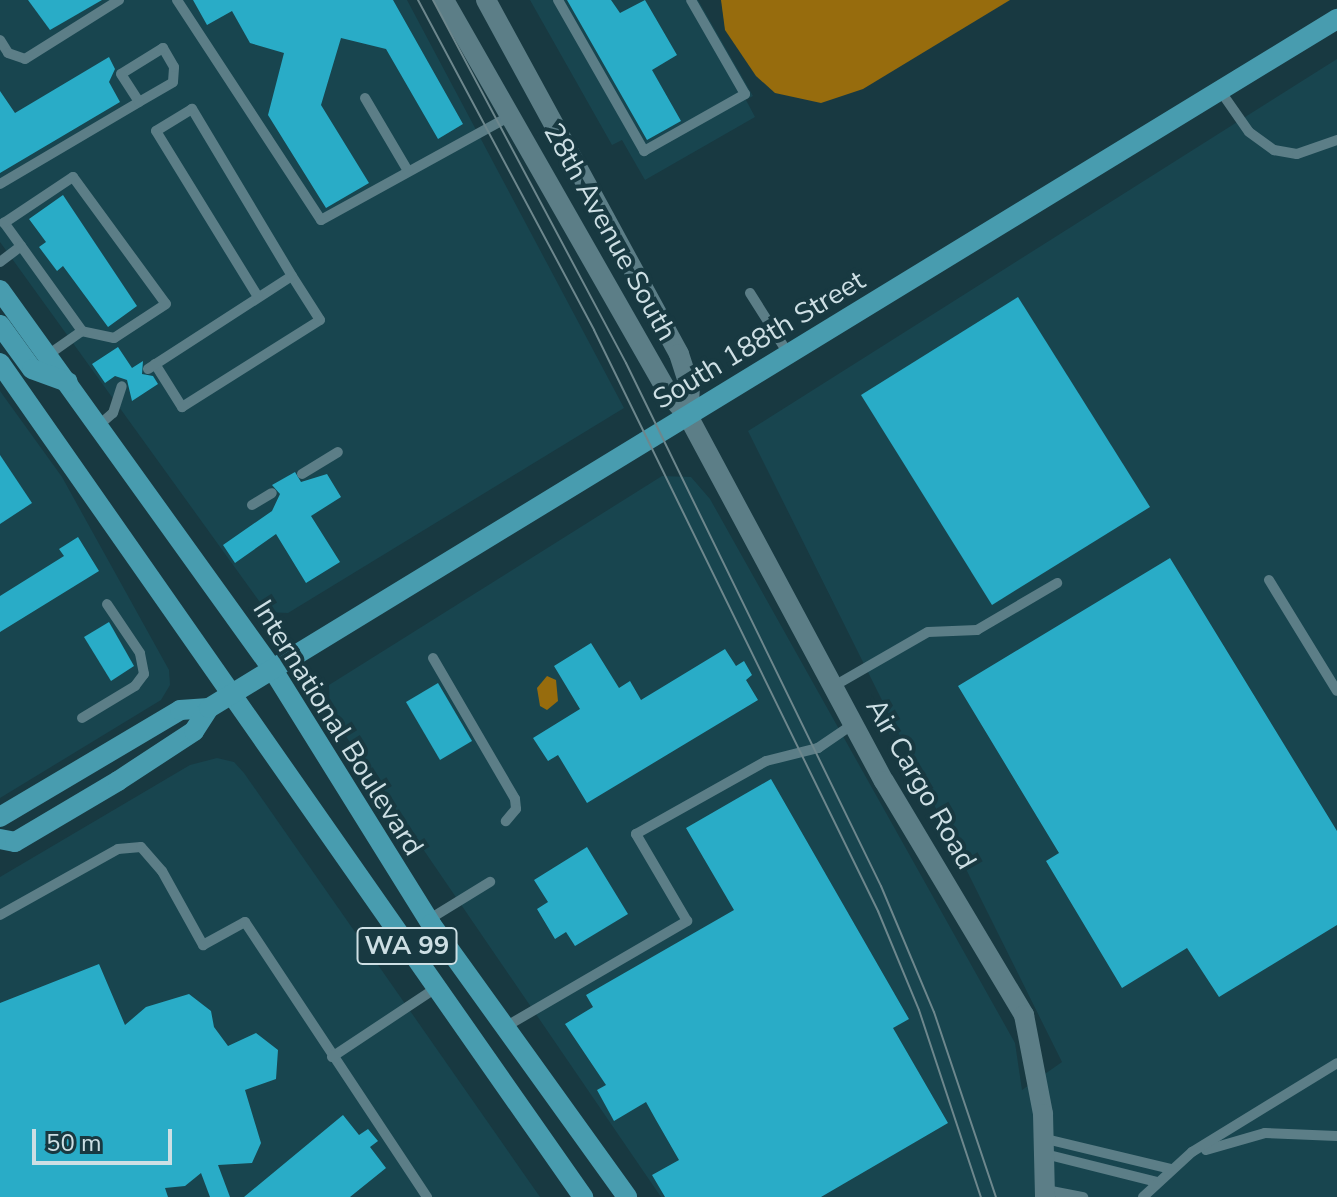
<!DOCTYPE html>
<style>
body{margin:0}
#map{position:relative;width:1337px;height:1197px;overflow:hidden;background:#183941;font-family:"Nunito Sans",sans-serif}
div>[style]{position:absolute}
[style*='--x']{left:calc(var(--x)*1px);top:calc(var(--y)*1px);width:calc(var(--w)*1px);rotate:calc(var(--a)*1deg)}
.built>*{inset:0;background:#18454f}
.water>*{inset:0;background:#976c0d}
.building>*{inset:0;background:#29acc7}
.service>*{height:10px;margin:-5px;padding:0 5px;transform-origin:5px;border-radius:5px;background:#5c7e87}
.tertiary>*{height:20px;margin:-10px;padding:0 10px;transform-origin:10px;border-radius:10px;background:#5c7e87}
.secondary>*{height:20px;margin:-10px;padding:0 10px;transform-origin:10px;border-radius:10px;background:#5c7e87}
.primary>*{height:20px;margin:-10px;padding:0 10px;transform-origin:10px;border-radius:10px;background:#489caf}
.tram>*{height:2px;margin:-1px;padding:0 1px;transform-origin:1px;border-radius:1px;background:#6d878d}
span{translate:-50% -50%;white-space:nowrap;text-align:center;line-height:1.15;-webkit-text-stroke:8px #183941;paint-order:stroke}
.shield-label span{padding:2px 6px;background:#183941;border:2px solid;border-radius:6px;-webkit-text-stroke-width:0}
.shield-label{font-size:26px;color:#cddfe4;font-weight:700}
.street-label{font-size:28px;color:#cddfe4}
.scale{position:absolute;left:32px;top:1129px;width:140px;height:36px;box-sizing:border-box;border:4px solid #cddfe4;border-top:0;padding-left:10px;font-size:24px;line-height:28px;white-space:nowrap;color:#cddfe4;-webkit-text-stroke:6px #183941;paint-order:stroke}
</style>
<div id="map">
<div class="built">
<i style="clip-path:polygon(0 0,407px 0,624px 408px,288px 613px,267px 612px,0 242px)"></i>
<i style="clip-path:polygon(530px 0,698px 0,753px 96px,746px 100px,755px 117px,645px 180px,622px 140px,612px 145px)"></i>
<i style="clip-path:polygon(1337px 59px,1337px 1197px,661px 1197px,330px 713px,329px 685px,662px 476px,691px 477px,710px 499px,1015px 1043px,1022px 1090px,1062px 1062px,748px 431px)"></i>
<i style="clip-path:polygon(0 391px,62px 477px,169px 670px,170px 685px,161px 700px,0 798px)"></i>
<i style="clip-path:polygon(217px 758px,234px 762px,244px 773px,540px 1197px,0 1197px,0 877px,190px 765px)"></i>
</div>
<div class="water">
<i style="clip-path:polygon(721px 0,1010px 0,863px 89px,821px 103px,775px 93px,756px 76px,725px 30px)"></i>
<i style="clip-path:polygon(547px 676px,556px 680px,558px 701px,547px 710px,540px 706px,537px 688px)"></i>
</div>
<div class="building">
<i style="clip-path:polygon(28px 0,102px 0,50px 30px)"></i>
<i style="clip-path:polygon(193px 0,393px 0,463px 124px,438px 139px,386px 49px,341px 38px,321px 105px,369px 183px,326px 208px,268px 115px,284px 53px,250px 43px,232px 11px,207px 25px)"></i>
<i style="clip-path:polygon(567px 0,611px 0,620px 13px,645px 0,677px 55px,652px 70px,681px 121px,647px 140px)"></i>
<i style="clip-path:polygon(109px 57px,115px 69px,109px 82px,120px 102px,0 173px,0 91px,15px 113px)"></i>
<i style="clip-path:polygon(63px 195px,137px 306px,108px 327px,63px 266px,57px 271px,39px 247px,46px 242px,29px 219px)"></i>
<i style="clip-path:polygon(1018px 297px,1150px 507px,992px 605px,861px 395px)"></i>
<i style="clip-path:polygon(118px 347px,132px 368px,143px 361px,142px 374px,153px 376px,158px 384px,132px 401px,127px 380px,115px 376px,105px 383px,92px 364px)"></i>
<i style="clip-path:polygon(0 455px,32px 503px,0 524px)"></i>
<i style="clip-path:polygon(295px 472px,301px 482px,327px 474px,341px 497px,311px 516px,340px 562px,306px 583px,276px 534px,235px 563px,223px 545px,272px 511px,280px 494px,272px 485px)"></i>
<i style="clip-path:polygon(78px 537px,99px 571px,0 632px,0 596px,64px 556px,59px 549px)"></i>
<i style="clip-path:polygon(1170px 558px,1337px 831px,1337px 925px,1219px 997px,1187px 948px,1122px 988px,1046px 861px,1059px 853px,958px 686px)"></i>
<i style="clip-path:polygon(109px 622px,134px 666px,111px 681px,84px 637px)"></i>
<i style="clip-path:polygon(591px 643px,619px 688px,630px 681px,641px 700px,725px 649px,736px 666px,744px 661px,752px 675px,746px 680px,758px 700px,587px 803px,558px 755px,548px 761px,533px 738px,580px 709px,554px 666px)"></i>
<i style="clip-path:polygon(438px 683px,472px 741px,440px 760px,406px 702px)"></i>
<i style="clip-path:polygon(771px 779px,909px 1019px,893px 1028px,948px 1123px,821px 1197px,665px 1197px,652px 1175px,679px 1160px,656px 1120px,646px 1102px,614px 1121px,597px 1090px,606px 1085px,565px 1024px,593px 1007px,586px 995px,734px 910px,686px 828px)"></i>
<i style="clip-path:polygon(587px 847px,628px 914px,575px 946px,566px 932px,555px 939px,537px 909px,548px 902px,534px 880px)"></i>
<i style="clip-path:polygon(99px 964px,125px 1025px,146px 1007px,189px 994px,211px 1011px,214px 1027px,228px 1046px,256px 1033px,278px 1050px,276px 1079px,245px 1090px,261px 1143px,252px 1163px,218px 1165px,230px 1197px,210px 1197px,201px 1173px,185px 1186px,165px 1188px,168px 1197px,0 1197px,0 1003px)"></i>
<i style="clip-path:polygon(343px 1115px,359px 1135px,368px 1129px,378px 1141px,370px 1147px,386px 1168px,350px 1197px,244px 1197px)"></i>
</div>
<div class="service">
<i style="--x:177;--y:0;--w:263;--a:56.8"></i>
<i style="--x:321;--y:220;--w:218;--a:-28.8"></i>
<i style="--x:558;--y:0;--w:174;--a:60.3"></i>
<i style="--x:644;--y:151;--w:116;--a:-29.4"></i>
<i style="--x:745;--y:94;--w:108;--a:-119.9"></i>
<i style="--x:0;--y:40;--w:15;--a:58"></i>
<i style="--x:8;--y:53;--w:18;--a:19"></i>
<i style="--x:25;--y:59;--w:111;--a:-32.1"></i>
<i style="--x:1219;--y:89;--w:52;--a:55.1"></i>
<i style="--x:1249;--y:132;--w:31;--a:36"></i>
<i style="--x:1274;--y:150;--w:23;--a:10"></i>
<i style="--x:1297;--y:154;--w:42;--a:-19.3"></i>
<i style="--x:365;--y:98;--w:85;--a:59.5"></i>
<i style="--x:0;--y:184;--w:161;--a:-30.5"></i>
<i style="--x:139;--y:102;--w:39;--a:-30"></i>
<i style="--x:173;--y:82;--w:15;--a:-86"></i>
<i style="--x:174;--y:67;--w:22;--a:-120"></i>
<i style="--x:163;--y:48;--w:49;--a:148.2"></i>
<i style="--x:121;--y:74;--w:33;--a:57"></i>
<i style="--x:21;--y:246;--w:29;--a:-126"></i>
<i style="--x:4;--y:223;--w:83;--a:-33.7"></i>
<i style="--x:73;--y:177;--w:157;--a:53.8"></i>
<i style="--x:166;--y:304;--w:62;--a:146.8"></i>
<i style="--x:114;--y:338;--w:33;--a:-168"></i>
<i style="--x:0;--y:262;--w:26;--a:-37"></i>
<i style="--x:21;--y:246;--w:105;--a:54.3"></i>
<i style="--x:82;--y:331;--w:42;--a:144.8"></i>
<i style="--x:750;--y:293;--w:73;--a:57.8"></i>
<i style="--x:155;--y:364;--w:51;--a:57.9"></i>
<i style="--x:182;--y:407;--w:163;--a:-32.2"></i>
<i style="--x:320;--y:320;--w:52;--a:-122.5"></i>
<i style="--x:148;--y:369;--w:171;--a:-32.9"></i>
<i style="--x:292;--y:276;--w:195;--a:-120.9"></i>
<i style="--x:192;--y:109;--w:42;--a:148.6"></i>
<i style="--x:156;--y:131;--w:195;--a:58.4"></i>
<i style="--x:99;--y:425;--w:18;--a:-41"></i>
<i style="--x:113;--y:413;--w:28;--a:-72"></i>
<i style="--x:302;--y:474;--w:42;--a:-31.4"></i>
<i style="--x:252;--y:505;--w:23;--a:-31"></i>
<i style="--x:1269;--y:580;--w:130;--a:58.5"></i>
<i style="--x:433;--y:658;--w:163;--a:59.8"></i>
<i style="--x:515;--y:799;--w:10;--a:84"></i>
<i style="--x:516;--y:809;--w:16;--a:130"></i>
<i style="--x:834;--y:686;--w:108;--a:-29.9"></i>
<i style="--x:928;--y:632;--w:49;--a:-2.3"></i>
<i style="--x:977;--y:630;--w:93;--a:-30.4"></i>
<i style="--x:82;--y:718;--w:62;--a:-31.1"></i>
<i style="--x:135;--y:686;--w:15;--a:-53"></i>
<i style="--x:144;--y:674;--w:21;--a:-101"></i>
<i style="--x:140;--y:653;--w:59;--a:-124"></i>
<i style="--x:0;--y:915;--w:135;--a:-29.2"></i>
<i style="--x:118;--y:849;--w:23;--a:-5"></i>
<i style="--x:141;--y:847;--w:32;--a:49"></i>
<i style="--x:162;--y:871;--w:85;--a:61"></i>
<i style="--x:203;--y:945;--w:48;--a:-28.7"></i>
<i style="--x:245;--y:922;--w:330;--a:56.5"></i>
<i style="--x:428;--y:920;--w:73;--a:-31.5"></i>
<i style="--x:505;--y:1027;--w:211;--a:-30.2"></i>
<i style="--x:687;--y:921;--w:101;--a:-120.4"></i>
<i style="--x:636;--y:834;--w:149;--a:-29.3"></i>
<i style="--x:766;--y:761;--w:54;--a:-14"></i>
<i style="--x:818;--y:748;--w:42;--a:-34.4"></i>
<i style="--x:332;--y:1057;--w:125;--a:-33.6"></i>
<i style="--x:1046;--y:1139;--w:129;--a:13.5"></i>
<i style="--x:1206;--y:1150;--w:61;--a:-16.1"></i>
<i style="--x:1265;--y:1133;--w:72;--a:2.4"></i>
<i style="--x:1045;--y:1154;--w:115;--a:14"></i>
<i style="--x:1046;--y:1190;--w:38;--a:11"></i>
<i style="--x:1143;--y:1197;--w:67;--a:-42.6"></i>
<i style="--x:1192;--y:1152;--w:170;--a:-31.5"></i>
</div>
<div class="tertiary">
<i style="--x:688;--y:416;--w:414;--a:61.8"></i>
<i style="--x:884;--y:781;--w:273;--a:59.1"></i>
<i style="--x:1024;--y:1015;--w:101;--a:79.1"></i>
<i style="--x:1043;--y:1114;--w:83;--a:88.6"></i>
</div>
<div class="secondary">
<i style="--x:444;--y:0;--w:452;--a:60.3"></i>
<i style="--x:668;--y:393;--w:30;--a:49"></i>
<i style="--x:486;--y:0;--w:403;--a:61.4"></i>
<i style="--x:679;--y:354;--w:35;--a:72"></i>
<i style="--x:690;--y:387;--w:29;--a:94"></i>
</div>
<div class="primary">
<i style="--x:0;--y:290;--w:468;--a:54.3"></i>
<i style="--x:273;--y:670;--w:299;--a:58.1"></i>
<i style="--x:431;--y:924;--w:336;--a:54.3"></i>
<i style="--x:0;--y:325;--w:54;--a:54"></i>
<i style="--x:32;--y:369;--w:38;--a:20"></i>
<i style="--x:0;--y:363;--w:1018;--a:55.04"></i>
<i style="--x:0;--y:817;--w:209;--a:-30.7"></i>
<i style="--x:180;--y:710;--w:29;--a:-4"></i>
<i style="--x:0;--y:839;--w:15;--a:11"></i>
<i style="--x:15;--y:842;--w:120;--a:-30.6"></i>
<i style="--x:118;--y:781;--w:91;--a:-33.3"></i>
<i style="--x:194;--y:731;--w:27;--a:-57"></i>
<i style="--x:209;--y:708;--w:1322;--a:-31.42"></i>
</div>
<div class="tram">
<i style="--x:418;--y:0;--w:374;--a:61.9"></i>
<i style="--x:594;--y:330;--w:647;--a:63.95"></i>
<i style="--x:878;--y:911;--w:107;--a:67.5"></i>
<i style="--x:919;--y:1010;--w:197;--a:71.7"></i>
<i style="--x:433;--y:0;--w:411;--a:62"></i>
<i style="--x:626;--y:363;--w:582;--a:64.01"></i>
<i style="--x:881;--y:886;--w:137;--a:67.2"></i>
<i style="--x:934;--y:1012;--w:195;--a:71.5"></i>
</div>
<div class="shield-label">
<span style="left:407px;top:946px">WA 99</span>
</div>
<div class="street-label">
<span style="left:610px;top:232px;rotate:61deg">28th Avenue South</span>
<span style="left:759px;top:340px;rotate:-31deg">South 188th Street</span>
<span style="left:338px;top:728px;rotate:58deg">International Boulevard</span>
<span style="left:921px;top:784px;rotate:60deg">Air Cargo Road</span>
</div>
<div class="scale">50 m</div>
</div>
